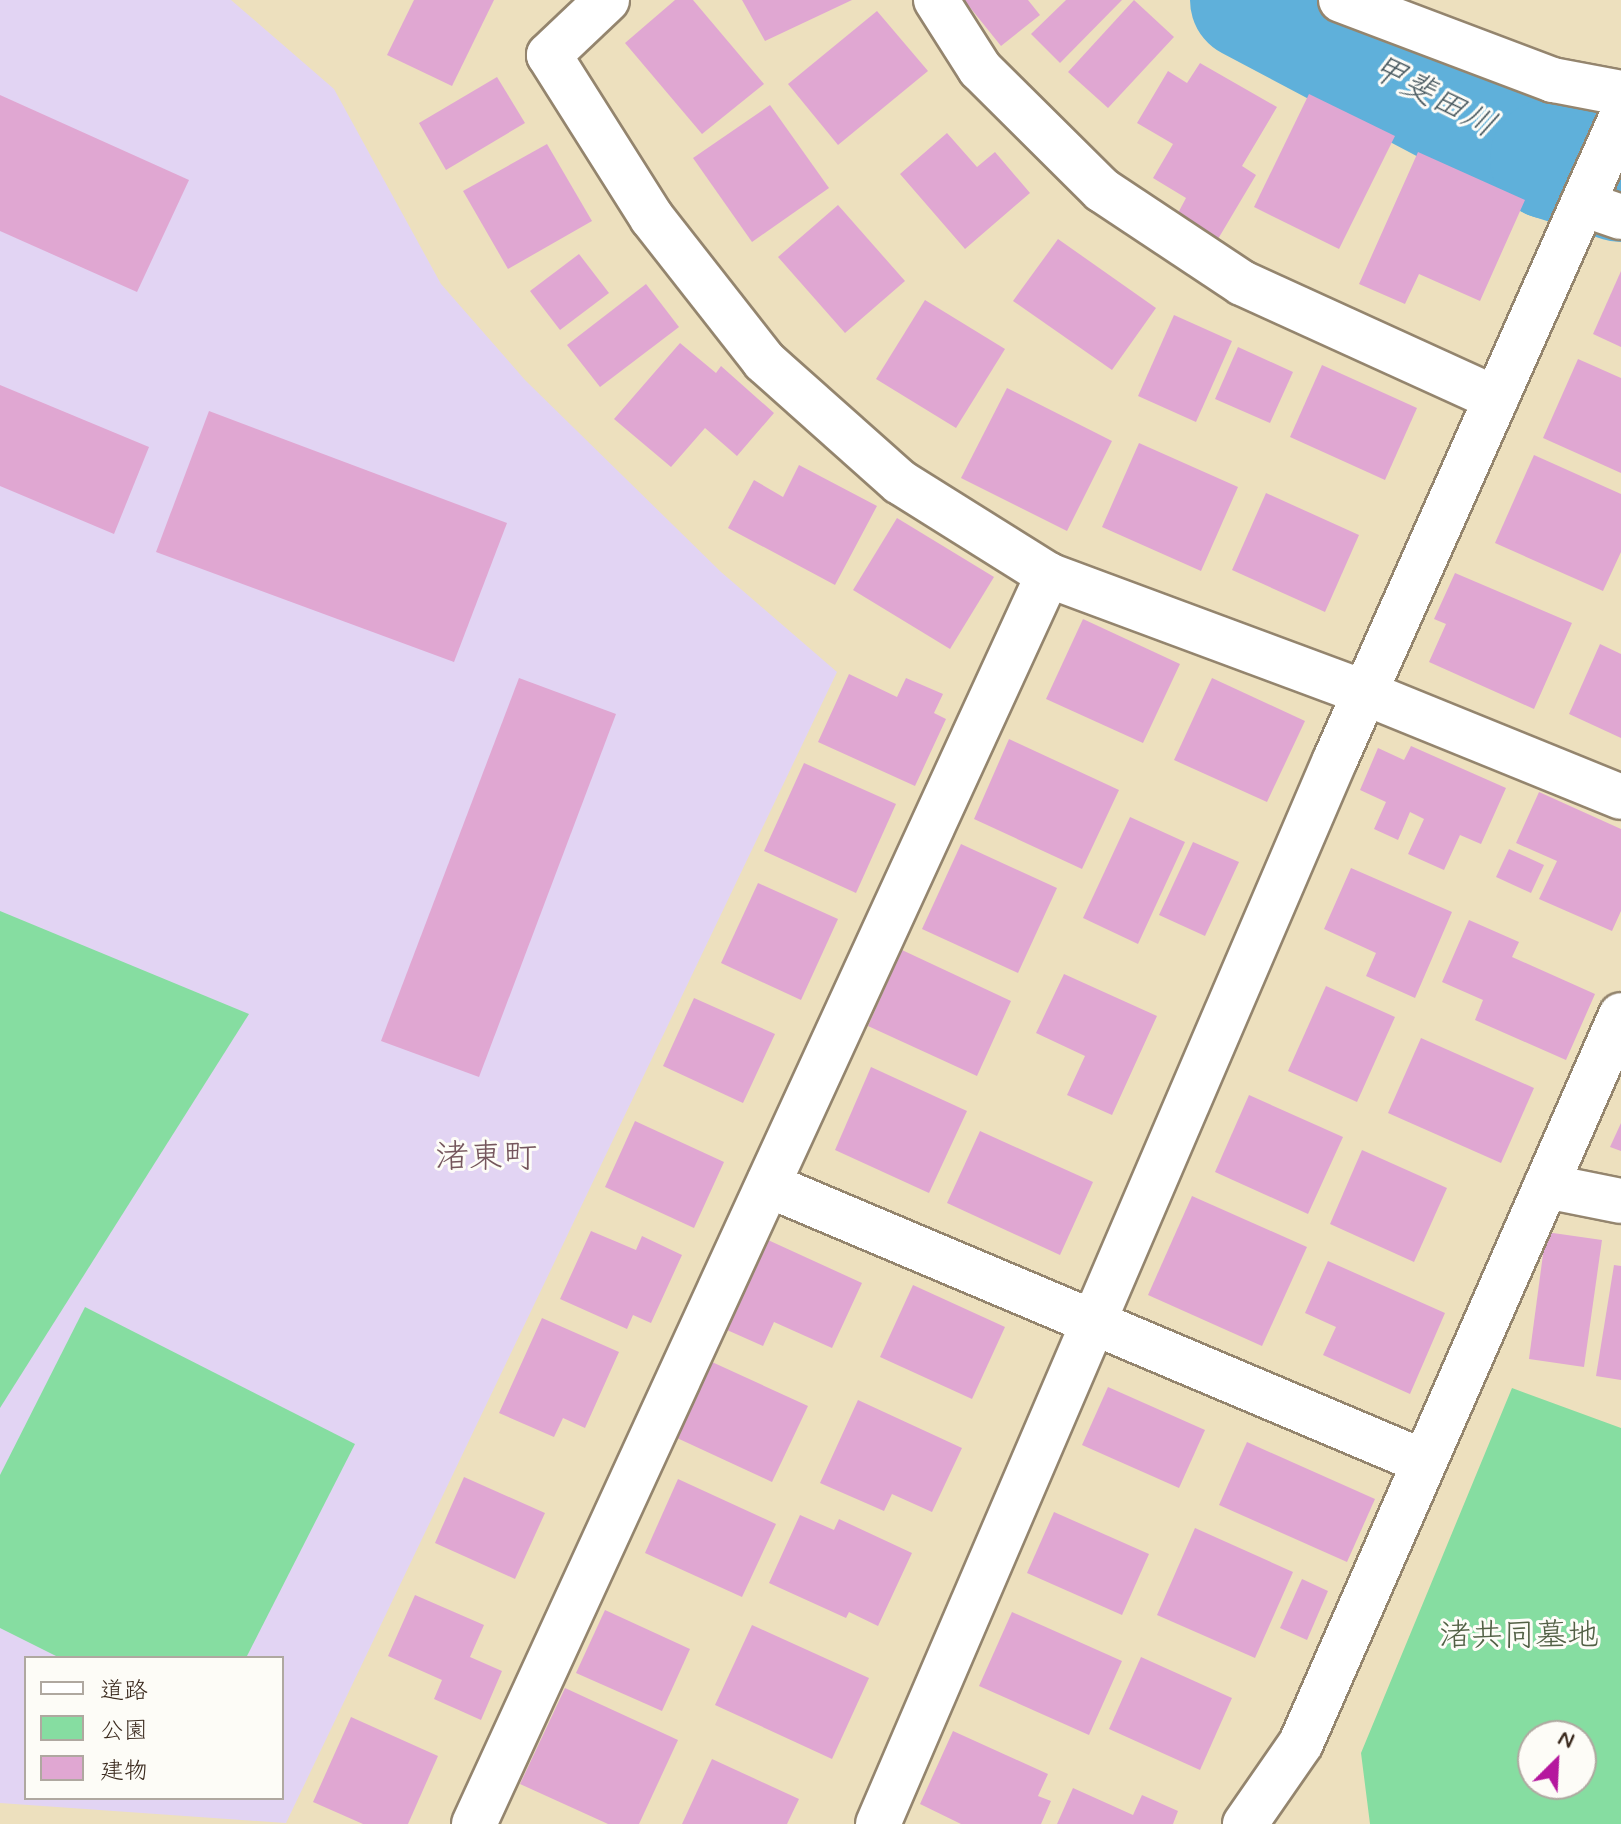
<!DOCTYPE html>
<meta charset="utf-8">
<style>
body{margin:0}
#map{position:relative;width:1621px;height:1824px;overflow:hidden;background:#ede0be;font-family:Mynerve,"Klee One",sans-serif}
div>[style]{position:absolute}
[style*='--x']{left:calc(var(--x)*1px);top:calc(var(--y)*1px);width:calc(var(--w)*1px);rotate:calc(var(--a)*1deg)}
.built>*{inset:0;background:#e2d4f3}
.green>*{inset:0;background:#86dda1}
.river>*{height:120px;margin:-60px;padding:0 60px;transform-origin:60px;border-radius:60px;background:#5fb0da}
.building>*{inset:0;background:#e0a7d2}
.roads{filter:drop-shadow(2px 0 #94856e) drop-shadow(-2px 0 #94856e) drop-shadow(0 2px #94856e) drop-shadow(0 -2px #94856e)}
.minor>*{height:44px;margin:-22px;padding:0 22px;transform-origin:22px;border-radius:22px;background:#fff}
span{translate:-50% -50%;white-space:nowrap;text-align:center;line-height:1.15;-webkit-text-stroke:6px #fdfcf7;paint-order:stroke}
.park-label{font-size:32px;color:#526045}
.water-label{font-size:34px;color:#485960;font-style:italic}
.neighbourhood-label{font-size:34px;color:#75565d}
.legend{position:absolute;left:24px;top:1656px;width:260px;height:144px;box-sizing:border-box;background:#fdfcf7;border:2px solid #afa8a0;margin:0;padding:10px 14px;list-style:none;font-size:24px;color:#3b2a1e}
.legend li{display:flex;align-items:center;gap:16px;height:40px}
.legend b{width:40px;border:2px solid #afa8a0}
.north{position:absolute;left:1517px;top:1720px;width:80px;height:80px;box-sizing:border-box;background:#fdfcf7;border:2px solid #afa8a0;border-radius:50%;rotate:24deg;font-size:22px;font-weight:700;line-height:32px;text-align:center;color:#3b2a1e}
.north::after{content:'';display:block;margin:auto;width:28px;height:36px;background:#b5179e;clip-path:polygon(50% 0,100% 100%,50% 72%,0 100%)}
</style>
<div id="map">
<div class="built">
<i style="clip-path:polygon(evenodd,0 0,231px 0,334px 89px,441px 284px,525px 380px,721px 572px,837px 672px,286px 1823px,0 1803px,0 0,26px 1658px,282px 1658px,282px 1798px,26px 1798px,26px 1658px)"></i>
</div>
<div class="green">
<i style="clip-path:polygon(0 911px,249px 1014px,0 1408px)"></i>
<i style="clip-path:polygon(85px 1307px,355px 1444px,246px 1658px,60px 1658px,0 1628px,0 1475px)"></i>
<i style="clip-path:polygon(evenodd,1512px 1388px,1621px 1428px,1621px 1824px,1370px 1824px,1361px 1753px,1512px 1388px,1581px 1736px,1581px 1784px,1533px 1784px,1533px 1736px,1581px 1736px)"></i>
</div>
<div class="river">
<i style="--x:1250;--y:0;--w:340;--a:27.9"></i>
<i style="--x:1550;--y:159;--w:75;--a:17.9"></i>
</div>
<div class="building">
<i style="clip-path:polygon(414px 0,494px 0,452px 86px,387px 55px)"></i>
<i style="clip-path:polygon(675px 0,693px 0,764px 84px,702px 134px,625px 43px)"></i>
<i style="clip-path:polygon(742px 0,852px 0,765px 41px)"></i>
<i style="clip-path:polygon(964px 0,1028px 0,1040px 15px,1001px 46px)"></i>
<i style="clip-path:polygon(1066px 0,1122px 0,1060px 63px,1031px 34px)"></i>
<i style="clip-path:polygon(1134px 0,1174px 37px,1108px 108px,1068px 72px)"></i>
<i style="clip-path:polygon(877px 11px,928px 71px,838px 145px,788px 84px)"></i>
<i style="clip-path:polygon(1200px 63px,1277px 107px,1242px 166px,1256px 175px,1218px 239px,1177px 215px,1186px 198px,1153px 178px,1173px 144px,1137px 123px,1168px 71px,1187px 83px)"></i>
<i style="clip-path:polygon(497px 77px,525px 123px,446px 170px,419px 123px)"></i>
<i style="clip-path:polygon(1309px 94px,1395px 136px,1339px 249px,1254px 207px)"></i>
<i style="clip-path:polygon(0 95px,189px 180px,137px 292px,0 231px)"></i>
<i style="clip-path:polygon(770px 105px,829px 188px,752px 242px,693px 158px)"></i>
<i style="clip-path:polygon(947px 133px,977px 167px,995px 152px,1030px 193px,965px 249px,900px 174px)"></i>
<i style="clip-path:polygon(547px 144px,592px 221px,508px 269px,463px 191px)"></i>
<i style="clip-path:polygon(1418px 152px,1525px 200px,1480px 301px,1419px 274px,1405px 304px,1359px 284px)"></i>
<i style="clip-path:polygon(838px 205px,905px 281px,845px 333px,778px 257px)"></i>
<i style="clip-path:polygon(1058px 239px,1156px 308px,1112px 370px,1013px 301px)"></i>
<i style="clip-path:polygon(579px 254px,609px 293px,560px 330px,530px 291px)"></i>
<i style="clip-path:polygon(1621px 271px,1621px 347px,1593px 334px)"></i>
<i style="clip-path:polygon(646px 284px,679px 327px,600px 387px,567px 345px)"></i>
<i style="clip-path:polygon(925px 300px,1005px 349px,956px 428px,876px 379px)"></i>
<i style="clip-path:polygon(1174px 315px,1232px 341px,1196px 422px,1138px 396px)"></i>
<i style="clip-path:polygon(680px 343px,716px 373px,721px 366px,774px 413px,737px 456px,705px 428px,671px 467px,614px 419px)"></i>
<i style="clip-path:polygon(1238px 347px,1293px 372px,1270px 423px,1215px 399px)"></i>
<i style="clip-path:polygon(1578px 359px,1621px 378px,1621px 473px,1543px 438px)"></i>
<i style="clip-path:polygon(1322px 365px,1417px 408px,1385px 480px,1290px 437px)"></i>
<i style="clip-path:polygon(0 385px,149px 447px,114px 534px,0 486px)"></i>
<i style="clip-path:polygon(1007px 388px,1112px 441px,1067px 531px,961px 478px)"></i>
<i style="clip-path:polygon(209px 411px,507px 523px,454px 662px,156px 552px)"></i>
<i style="clip-path:polygon(1139px 443px,1238px 487px,1201px 571px,1102px 527px)"></i>
<i style="clip-path:polygon(1534px 455px,1621px 494px,1621px 552px,1603px 591px,1495px 543px)"></i>
<i style="clip-path:polygon(799px 465px,877px 506px,835px 585px,728px 528px,754px 480px,783px 497px)"></i>
<i style="clip-path:polygon(1266px 493px,1359px 535px,1325px 612px,1232px 570px)"></i>
<i style="clip-path:polygon(897px 518px,994px 577px,950px 649px,853px 590px)"></i>
<i style="clip-path:polygon(1455px 573px,1572px 623px,1534px 709px,1429px 662px,1446px 624px,1434px 619px)"></i>
<i style="clip-path:polygon(1083px 619px,1180px 664px,1143px 743px,1046px 699px)"></i>
<i style="clip-path:polygon(1600px 644px,1621px 654px,1621px 738px,1569px 714px)"></i>
<i style="clip-path:polygon(849px 674px,897px 697px,906px 678px,943px 694px,934px 713px,946px 719px,915px 786px,818px 742px)"></i>
<i style="clip-path:polygon(519px 678px,616px 714px,479px 1077px,381px 1041px)"></i>
<i style="clip-path:polygon(1212px 678px,1305px 721px,1267px 802px,1174px 760px)"></i>
<i style="clip-path:polygon(1009px 739px,1119px 790px,1082px 869px,974px 819px)"></i>
<i style="clip-path:polygon(1411px 746px,1506px 788px,1481px 844px,1460px 835px,1444px 870px,1408px 854px,1424px 819px,1410px 812px,1398px 840px,1374px 829px,1386px 802px,1360px 790px,1378px 748px,1404px 760px)"></i>
<i style="clip-path:polygon(804px 763px,896px 804px,856px 893px,764px 851px)"></i>
<i style="clip-path:polygon(1539px 792px,1621px 829px,1621px 911px,1612px 931px,1539px 899px,1557px 861px,1516px 843px)"></i>
<i style="clip-path:polygon(1130px 817px,1185px 842px,1138px 944px,1083px 918px)"></i>
<i style="clip-path:polygon(1193px 842px,1239px 862px,1205px 936px,1159px 915px)"></i>
<i style="clip-path:polygon(961px 844px,1057px 888px,1018px 973px,922px 929px)"></i>
<i style="clip-path:polygon(1509px 849px,1544px 865px,1531px 893px,1496px 877px)"></i>
<i style="clip-path:polygon(1351px 868px,1452px 912px,1415px 998px,1366px 976px,1376px 953px,1324px 929px)"></i>
<i style="clip-path:polygon(758px 883px,838px 919px,801px 1000px,721px 963px)"></i>
<i style="clip-path:polygon(1469px 920px,1519px 942px,1512px 957px,1595px 994px,1566px 1060px,1475px 1020px,1483px 1000px,1442px 982px)"></i>
<i style="clip-path:polygon(902px 950px,1011px 1001px,977px 1076px,868px 1026px)"></i>
<i style="clip-path:polygon(1064px 974px,1157px 1016px,1112px 1115px,1067px 1095px,1085px 1056px,1036px 1033px)"></i>
<i style="clip-path:polygon(1326px 986px,1395px 1017px,1357px 1102px,1288px 1071px)"></i>
<i style="clip-path:polygon(694px 998px,775px 1034px,743px 1103px,663px 1066px)"></i>
<i style="clip-path:polygon(1421px 1038px,1534px 1088px,1501px 1163px,1388px 1113px)"></i>
<i style="clip-path:polygon(871px 1067px,967px 1111px,929px 1193px,835px 1150px)"></i>
<i style="clip-path:polygon(1249px 1095px,1343px 1137px,1308px 1214px,1215px 1172px)"></i>
<i style="clip-path:polygon(635px 1121px,724px 1162px,694px 1228px,605px 1187px)"></i>
<i style="clip-path:polygon(1621px 1123px,1621px 1151px,1610px 1147px)"></i>
<i style="clip-path:polygon(980px 1131px,1093px 1182px,1060px 1255px,947px 1203px)"></i>
<i style="clip-path:polygon(1362px 1150px,1447px 1188px,1414px 1262px,1330px 1224px)"></i>
<i style="clip-path:polygon(1192px 1196px,1307px 1247px,1262px 1346px,1148px 1295px)"></i>
<i style="clip-path:polygon(591px 1231px,636px 1250px,642px 1236px,682px 1255px,651px 1323px,633px 1315px,627px 1329px,560px 1299px)"></i>
<i style="clip-path:polygon(1546px 1232px,1602px 1240px,1584px 1367px,1529px 1359px)"></i>
<i style="clip-path:polygon(768px 1240px,862px 1283px,832px 1348px,774px 1322px,763px 1346px,727px 1330px)"></i>
<i style="clip-path:polygon(1328px 1261px,1445px 1313px,1410px 1394px,1323px 1355px,1336px 1327px,1305px 1313px)"></i>
<i style="clip-path:polygon(1614px 1265px,1621px 1266px,1621px 1380px,1596px 1376px)"></i>
<i style="clip-path:polygon(913px 1285px,1005px 1327px,972px 1399px,880px 1357px)"></i>
<i style="clip-path:polygon(542px 1318px,619px 1352px,585px 1428px,563px 1418px,554px 1437px,499px 1413px)"></i>
<i style="clip-path:polygon(712px 1362px,808px 1406px,772px 1482px,677px 1438px)"></i>
<i style="clip-path:polygon(1108px 1387px,1205px 1430px,1179px 1488px,1082px 1445px)"></i>
<i style="clip-path:polygon(858px 1400px,962px 1448px,932px 1512px,892px 1494px,884px 1511px,820px 1483px)"></i>
<i style="clip-path:polygon(1247px 1442px,1375px 1499px,1347px 1562px,1219px 1505px)"></i>
<i style="clip-path:polygon(464px 1477px,545px 1513px,515px 1579px,435px 1543px)"></i>
<i style="clip-path:polygon(678px 1479px,776px 1524px,742px 1597px,645px 1553px)"></i>
<i style="clip-path:polygon(1054px 1512px,1149px 1554px,1122px 1615px,1027px 1573px)"></i>
<i style="clip-path:polygon(800px 1515px,834px 1530px,839px 1519px,912px 1553px,878px 1626px,849px 1612px,846px 1618px,769px 1583px)"></i>
<i style="clip-path:polygon(1195px 1528px,1293px 1572px,1255px 1658px,1157px 1615px)"></i>
<i style="clip-path:polygon(1302px 1579px,1328px 1591px,1307px 1640px,1280px 1628px)"></i>
<i style="clip-path:polygon(415px 1595px,484px 1625px,470px 1657px,502px 1671px,481px 1720px,434px 1699px,442px 1680px,388px 1656px)"></i>
<i style="clip-path:polygon(605px 1610px,690px 1649px,662px 1711px,576px 1673px)"></i>
<i style="clip-path:polygon(1012px 1612px,1122px 1661px,1089px 1735px,979px 1686px)"></i>
<i style="clip-path:polygon(752px 1625px,869px 1678px,832px 1759px,715px 1705px)"></i>
<i style="clip-path:polygon(1141px 1657px,1232px 1698px,1200px 1770px,1109px 1729px)"></i>
<i style="clip-path:polygon(565px 1688px,678px 1740px,639px 1824px,608px 1824px,520px 1784px)"></i>
<i style="clip-path:polygon(351px 1717px,438px 1756px,408px 1824px,363px 1824px,313px 1802px)"></i>
<i style="clip-path:polygon(953px 1731px,1048px 1774px,1038px 1796px,1051px 1801px,1041px 1824px,961px 1824px,920px 1804px)"></i>
<i style="clip-path:polygon(712px 1759px,799px 1799px,787px 1824px,682px 1824px)"></i>
<i style="clip-path:polygon(1073px 1788px,1133px 1815px,1142px 1795px,1178px 1811px,1173px 1824px,1057px 1824px)"></i>
</div>
<div class="roads">
<div class="minor">
<i style="--x:607;--y:0;--w:80;--a:136.5"></i>
<i style="--x:549;--y:55;--w:193;--a:57.7"></i>
<i style="--x:652;--y:218;--w:182;--a:51.9"></i>
<i style="--x:764;--y:361;--w:182;--a:41.7"></i>
<i style="--x:900;--y:482;--w:175;--a:32.1"></i>
<i style="--x:1048;--y:575;--w:338;--a:20.4"></i>
<i style="--x:1365;--y:693;--w:276;--a:22.1"></i>
<i style="--x:936;--y:0;--w:82;--a:57.5"></i>
<i style="--x:980;--y:69;--w:172;--a:44.8"></i>
<i style="--x:1102;--y:190;--w:168;--a:33.6"></i>
<i style="--x:1242;--y:283;--w:279;--a:24.5"></i>
<i style="--x:1341;--y:0;--w:227;--a:20.7"></i>
<i style="--x:1553;--y:80;--w:69;--a:10.8"></i>
<i style="--x:1583;--y:204;--w:40;--a:18.9"></i>
<i style="--x:768;--y:1185;--w:712;--a:22.89"></i>
<i style="--x:1546;--y:1186;--w:76;--a:11.3"></i>
<i style="--x:474;--y:1824;--w:1375;--a:-65.32"></i>
<i style="--x:878;--y:1824;--w:1158;--a:-66.76"></i>
<i style="--x:1335;--y:760;--w:703;--a:-65.99"></i>
<i style="--x:1245;--y:1824;--w:98;--a:-55.3"></i>
<i style="--x:1301;--y:1743;--w:795;--a:-66.27"></i>
</div>
</div>
<div class="park-label">
<span style="left:1519px;top:1636px">渚共同墓地</span>
</div>
<div class="water-label">
<span style="left:1433px;top:97px;rotate:28deg">甲斐田川</span>
</div>
<div class="neighbourhood-label">
<span style="left:486px;top:1158px">渚東町</span>
</div>
<ul class="legend">
<li><b style="height:10px;background:#fff"></b>道路</li>
<li><b style="height:22px;background:#86dda1"></b>公園</li>
<li><b style="height:22px;background:#e0a7d2"></b>建物</li>
</ul>
<div class="north">N</div>
</div>
